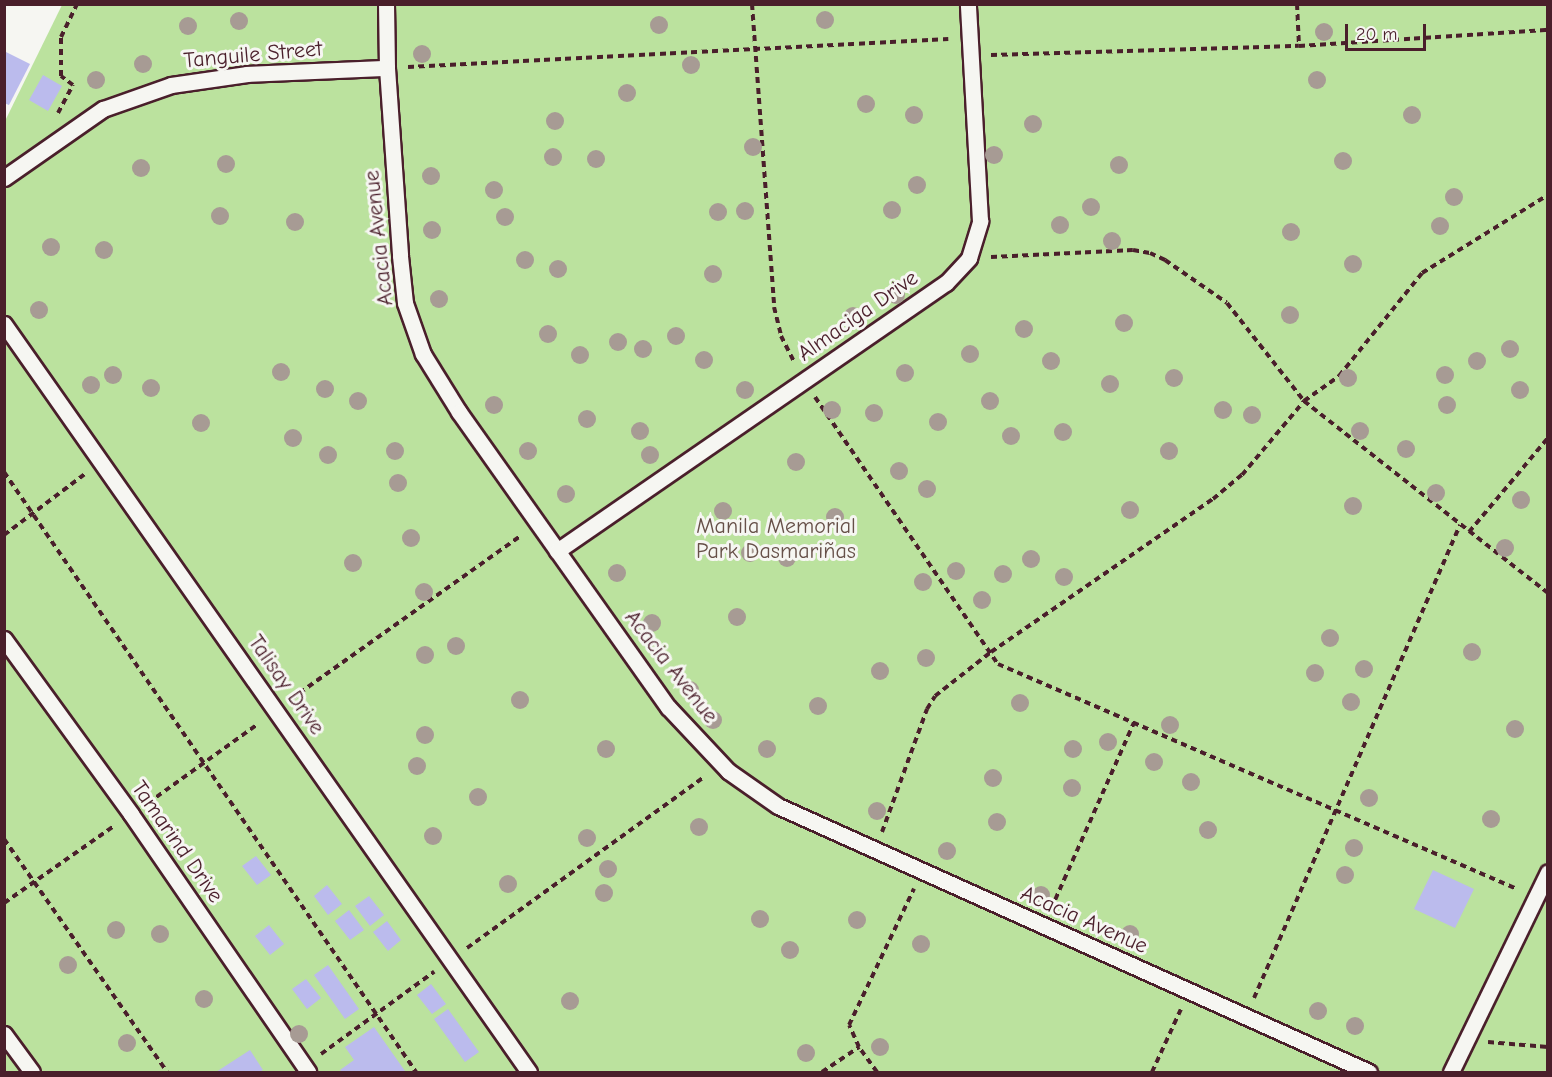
<!DOCTYPE html>
<meta charset="utf-8">
<style>
body{margin:0}
#map{position:relative;width:1552px;height:1077px;overflow:hidden;background:#f6f6f2;font-family:"Comic Neue",sans-serif}
div>[style]{position:absolute}
[style*='--x']{left:calc(var(--x)*1px);top:calc(var(--y)*1px);width:calc(var(--w)*1px);rotate:calc(var(--a)*1deg)}
.green>*{inset:0;background:#bbe29e}
.building>*{inset:0;background:#bbbbed}
.path>*{height:4px;margin-top:-2px;transform-origin:0;background:repeating-linear-gradient(90deg,#4a1f2b 0 6px,transparent 0 10.5px)}
.roads{filter:drop-shadow(2px 0 #4a1f2b) drop-shadow(-2px 0 #4a1f2b) drop-shadow(0 2px #4a1f2b) drop-shadow(0 -2px #4a1f2b)}
.service>*{height:15px;margin:-7.5px;padding:0 7.5px;transform-origin:7.5px;border-radius:7.5px;background:#f6f6f2}
.trees>*{width:18px;height:18px;margin:-9px;border-radius:50%;background:#a79b94}
span{translate:-50% -50%;white-space:nowrap;text-align:center;line-height:1.15;-webkit-text-stroke:6px #f6f6f2;paint-order:stroke}
.street-label{font-size:22px;color:#4a1f2b}
.park-label{font-size:22px;color:#665048}
.frame{position:absolute;inset:0;border:6px solid #4a1f2b;pointer-events:none}
.scale{position:absolute;left:1345px;top:24px;width:81px;height:27px;box-sizing:border-box;border:3px solid #4a1f2b;border-top:0;padding-left:8px;font-size:18px;line-height:21px;white-space:nowrap;color:#4a1f2b;-webkit-text-stroke:4px #f6f6f2;paint-order:stroke}
</style>
<div id="map">
<div class="green">
<i style="clip-path:polygon(62px 5px,1547px 5px,1547px 1072px,5px 1072px,4px 123px)"></i>
</div>
<div class="building">
<i style="clip-path:polygon(4px 51px,30px 64px,9px 105px,4px 103px)"></i>
<i style="clip-path:polygon(43px 75px,62px 86px,48px 111px,29px 100px)"></i>
<i style="clip-path:polygon(256px 856px,271px 875px,257px 885px,242px 866px)"></i>
<i style="clip-path:polygon(1433px 870px,1474px 889px,1455px 928px,1414px 909px)"></i>
<i style="clip-path:polygon(327px 885px,342px 904px,328px 915px,314px 896px)"></i>
<i style="clip-path:polygon(369px 896px,384px 915px,370px 926px,355px 906px)"></i>
<i style="clip-path:polygon(349px 910px,364px 930px,350px 940px,335px 921px)"></i>
<i style="clip-path:polygon(387px 921px,401px 940px,388px 951px,373px 932px)"></i>
<i style="clip-path:polygon(269px 925px,284px 944px,270px 955px,255px 936px)"></i>
<i style="clip-path:polygon(328px 965px,359px 1009px,345px 1019px,314px 975px)"></i>
<i style="clip-path:polygon(306px 979px,321px 998px,307px 1009px,292px 989px)"></i>
<i style="clip-path:polygon(431px 984px,446px 1004px,432px 1014px,417px 995px)"></i>
<i style="clip-path:polygon(448px 1009px,479px 1052px,465px 1062px,434px 1019px)"></i>
<i style="clip-path:polygon(374px 1027px,405px 1071px,342px 1072px,340px 1070px,354px 1060px,345px 1047px)"></i>
<i style="clip-path:polygon(250px 1050px,263px 1070px,259px 1072px,216px 1072px)"></i>
</div>
<div class="path">
<i style="--x:752;--y:4;--w:304;--a:85.8"></i>
<i style="--x:774;--y:307;--w:30;--a:76"></i>
<i style="--x:781;--y:336;--w:29;--a:63"></i>
<i style="--x:1297;--y:4;--w:42;--a:87.3"></i>
<i style="--x:991;--y:55;--w:308;--a:-1.7"></i>
<i style="--x:1299;--y:46;--w:250;--a:-3.7"></i>
<i style="--x:408;--y:67;--w:541;--a:-2.97"></i>
<i style="--x:58;--y:113;--w:32;--a:-62"></i>
<i style="--x:73;--y:85;--w:15;--a:-143"></i>
<i style="--x:61;--y:76;--w:39;--a:-90"></i>
<i style="--x:61;--y:37;--w:37;--a:-64"></i>
<i style="--x:991;--y:257;--w:142;--a:-2.8"></i>
<i style="--x:1133;--y:250;--w:17;--a:10"></i>
<i style="--x:1150;--y:253;--w:17;--a:25"></i>
<i style="--x:1165;--y:260;--w:75;--a:34.7"></i>
<i style="--x:1227;--y:303;--w:125;--a:51.8"></i>
<i style="--x:1304;--y:401;--w:310;--a:38.2"></i>
<i style="--x:815;--y:397;--w:324;--a:55.6"></i>
<i style="--x:998;--y:664;--w:566;--a:23.44"></i>
<i style="--x:4;--y:472;--w:728;--a:55.52"></i>
<i style="--x:1469;--y:532;--w:123;--a:-50"></i>
<i style="--x:4;--y:535;--w:101;--a:-37"></i>
<i style="--x:291;--y:699;--w:283;--a:-35.4"></i>
<i style="--x:148;--y:803;--w:135;--a:-35.7"></i>
<i style="--x:882;--y:832;--w:131;--a:-69.9"></i>
<i style="--x:927;--y:709;--w:15;--a:-58"></i>
<i style="--x:935;--y:696;--w:71;--a:-38.2"></i>
<i style="--x:991;--y:652;--w:270;--a:-34.6"></i>
<i style="--x:1213;--y:499;--w:38;--a:-40"></i>
<i style="--x:1242;--y:475;--w:97;--a:-50"></i>
<i style="--x:1304;--y:401;--w:43;--a:-35.5"></i>
<i style="--x:1339;--y:376;--w:132;--a:-51.1"></i>
<i style="--x:1422;--y:273;--w:148;--a:-31.8"></i>
<i style="--x:4;--y:839;--w:284;--a:55"></i>
<i style="--x:4;--y:903;--w:134;--a:-35"></i>
<i style="--x:1051;--y:909;--w:204;--a:-66"></i>
<i style="--x:467;--y:948;--w:292;--a:-35.8"></i>
<i style="--x:1254;--y:998;--w:516;--a:-66.47"></i>
<i style="--x:1488;--y:1042;--w:60;--a:4.8"></i>
<i style="--x:321;--y:1054;--w:140;--a:-36"></i>
<i style="--x:822;--y:1072;--w:45;--a:-34"></i>
<i style="--x:877;--y:1072;--w:31;--a:-126"></i>
<i style="--x:859;--y:1047;--w:24;--a:-114"></i>
<i style="--x:849;--y:1025;--w:151;--a:-64.5"></i>
<i style="--x:1152;--y:1072;--w:69;--a:-65.3"></i>
</div>
<div class="roads">
<div class="service">
<i style="--x:386;--y:4;--w:64;--a:89.1"></i>
<i style="--x:387;--y:68;--w:188;--a:86"></i>
<i style="--x:400;--y:256;--w:47;--a:83.9"></i>
<i style="--x:405;--y:303;--w:54;--a:70.6"></i>
<i style="--x:423;--y:354;--w:68;--a:58.2"></i>
<i style="--x:459;--y:412;--w:362;--a:54.7"></i>
<i style="--x:668;--y:707;--w:88;--a:46.8"></i>
<i style="--x:728;--y:771;--w:61;--a:35"></i>
<i style="--x:778;--y:806;--w:648;--a:24.23"></i>
<i style="--x:4;--y:178;--w:121;--a:-34.9"></i>
<i style="--x:103;--y:109;--w:72;--a:-19.4"></i>
<i style="--x:171;--y:85;--w:77;--a:-8.2"></i>
<i style="--x:247;--y:74;--w:140;--a:-2.5"></i>
<i style="--x:4;--y:324;--w:914;--a:54.94"></i>
<i style="--x:557;--y:551;--w:472;--a:-34.6"></i>
<i style="--x:946;--y:283;--w:34;--a:-47"></i>
<i style="--x:969;--y:258;--w:39;--a:-73"></i>
<i style="--x:980;--y:221;--w:217;--a:-93.2"></i>
<i style="--x:4;--y:639;--w:216;--a:54"></i>
<i style="--x:131;--y:814;--w:313;--a:55.5"></i>
<i style="--x:4;--y:1034;--w:47;--a:53.6"></i>
<i style="--x:1451;--y:1072;--w:222;--a:-64.1"></i>
</div>
</div>
<div class="trees">
<i style="left:825px;top:20px"></i>
<i style="left:239px;top:21px"></i>
<i style="left:659px;top:25px"></i>
<i style="left:188px;top:26px"></i>
<i style="left:1324px;top:32px"></i>
<i style="left:422px;top:54px"></i>
<i style="left:143px;top:64px"></i>
<i style="left:691px;top:65px"></i>
<i style="left:96px;top:80px"></i>
<i style="left:1317px;top:80px"></i>
<i style="left:627px;top:93px"></i>
<i style="left:866px;top:104px"></i>
<i style="left:914px;top:115px"></i>
<i style="left:1412px;top:115px"></i>
<i style="left:555px;top:121px"></i>
<i style="left:1033px;top:124px"></i>
<i style="left:753px;top:147px"></i>
<i style="left:994px;top:155px"></i>
<i style="left:553px;top:157px"></i>
<i style="left:596px;top:159px"></i>
<i style="left:1343px;top:161px"></i>
<i style="left:226px;top:164px"></i>
<i style="left:1119px;top:165px"></i>
<i style="left:141px;top:168px"></i>
<i style="left:431px;top:176px"></i>
<i style="left:917px;top:185px"></i>
<i style="left:494px;top:190px"></i>
<i style="left:1454px;top:197px"></i>
<i style="left:1091px;top:207px"></i>
<i style="left:892px;top:210px"></i>
<i style="left:745px;top:211px"></i>
<i style="left:718px;top:212px"></i>
<i style="left:220px;top:216px"></i>
<i style="left:505px;top:217px"></i>
<i style="left:295px;top:222px"></i>
<i style="left:1060px;top:225px"></i>
<i style="left:1440px;top:226px"></i>
<i style="left:432px;top:230px"></i>
<i style="left:1291px;top:232px"></i>
<i style="left:1112px;top:241px"></i>
<i style="left:51px;top:247px"></i>
<i style="left:104px;top:250px"></i>
<i style="left:525px;top:260px"></i>
<i style="left:1353px;top:264px"></i>
<i style="left:558px;top:269px"></i>
<i style="left:713px;top:274px"></i>
<i style="left:896px;top:295px"></i>
<i style="left:439px;top:299px"></i>
<i style="left:39px;top:310px"></i>
<i style="left:1290px;top:315px"></i>
<i style="left:853px;top:316px"></i>
<i style="left:1124px;top:323px"></i>
<i style="left:1024px;top:329px"></i>
<i style="left:548px;top:334px"></i>
<i style="left:676px;top:336px"></i>
<i style="left:618px;top:342px"></i>
<i style="left:643px;top:349px"></i>
<i style="left:1510px;top:349px"></i>
<i style="left:970px;top:354px"></i>
<i style="left:580px;top:355px"></i>
<i style="left:704px;top:360px"></i>
<i style="left:1051px;top:361px"></i>
<i style="left:1477px;top:361px"></i>
<i style="left:281px;top:372px"></i>
<i style="left:905px;top:373px"></i>
<i style="left:113px;top:375px"></i>
<i style="left:1445px;top:375px"></i>
<i style="left:1174px;top:378px"></i>
<i style="left:1348px;top:378px"></i>
<i style="left:1110px;top:384px"></i>
<i style="left:91px;top:385px"></i>
<i style="left:151px;top:388px"></i>
<i style="left:325px;top:389px"></i>
<i style="left:745px;top:390px"></i>
<i style="left:1520px;top:390px"></i>
<i style="left:358px;top:401px"></i>
<i style="left:990px;top:401px"></i>
<i style="left:494px;top:405px"></i>
<i style="left:1447px;top:405px"></i>
<i style="left:832px;top:410px"></i>
<i style="left:1223px;top:410px"></i>
<i style="left:874px;top:413px"></i>
<i style="left:1252px;top:415px"></i>
<i style="left:587px;top:419px"></i>
<i style="left:938px;top:422px"></i>
<i style="left:201px;top:423px"></i>
<i style="left:640px;top:431px"></i>
<i style="left:1360px;top:431px"></i>
<i style="left:1063px;top:432px"></i>
<i style="left:1011px;top:436px"></i>
<i style="left:293px;top:438px"></i>
<i style="left:1406px;top:449px"></i>
<i style="left:395px;top:451px"></i>
<i style="left:528px;top:451px"></i>
<i style="left:1169px;top:451px"></i>
<i style="left:328px;top:455px"></i>
<i style="left:650px;top:455px"></i>
<i style="left:796px;top:462px"></i>
<i style="left:899px;top:471px"></i>
<i style="left:398px;top:483px"></i>
<i style="left:927px;top:489px"></i>
<i style="left:1436px;top:493px"></i>
<i style="left:566px;top:494px"></i>
<i style="left:1521px;top:500px"></i>
<i style="left:1353px;top:506px"></i>
<i style="left:1130px;top:510px"></i>
<i style="left:723px;top:511px"></i>
<i style="left:835px;top:517px"></i>
<i style="left:411px;top:538px"></i>
<i style="left:1505px;top:548px"></i>
<i style="left:750px;top:553px"></i>
<i style="left:787px;top:558px"></i>
<i style="left:1031px;top:559px"></i>
<i style="left:353px;top:563px"></i>
<i style="left:956px;top:571px"></i>
<i style="left:617px;top:573px"></i>
<i style="left:1003px;top:574px"></i>
<i style="left:1064px;top:577px"></i>
<i style="left:923px;top:582px"></i>
<i style="left:424px;top:592px"></i>
<i style="left:982px;top:600px"></i>
<i style="left:737px;top:617px"></i>
<i style="left:652px;top:623px"></i>
<i style="left:1330px;top:638px"></i>
<i style="left:456px;top:646px"></i>
<i style="left:1472px;top:652px"></i>
<i style="left:425px;top:655px"></i>
<i style="left:926px;top:658px"></i>
<i style="left:1364px;top:669px"></i>
<i style="left:880px;top:671px"></i>
<i style="left:1315px;top:673px"></i>
<i style="left:690px;top:690px"></i>
<i style="left:520px;top:700px"></i>
<i style="left:1351px;top:702px"></i>
<i style="left:1020px;top:703px"></i>
<i style="left:818px;top:706px"></i>
<i style="left:713px;top:720px"></i>
<i style="left:1170px;top:725px"></i>
<i style="left:1515px;top:729px"></i>
<i style="left:425px;top:735px"></i>
<i style="left:1108px;top:742px"></i>
<i style="left:606px;top:749px"></i>
<i style="left:767px;top:749px"></i>
<i style="left:1073px;top:749px"></i>
<i style="left:1154px;top:762px"></i>
<i style="left:417px;top:766px"></i>
<i style="left:993px;top:778px"></i>
<i style="left:1191px;top:782px"></i>
<i style="left:1072px;top:788px"></i>
<i style="left:478px;top:797px"></i>
<i style="left:1369px;top:798px"></i>
<i style="left:877px;top:811px"></i>
<i style="left:1491px;top:819px"></i>
<i style="left:997px;top:822px"></i>
<i style="left:699px;top:827px"></i>
<i style="left:1208px;top:830px"></i>
<i style="left:433px;top:836px"></i>
<i style="left:587px;top:838px"></i>
<i style="left:1354px;top:848px"></i>
<i style="left:947px;top:851px"></i>
<i style="left:608px;top:869px"></i>
<i style="left:1345px;top:875px"></i>
<i style="left:508px;top:884px"></i>
<i style="left:604px;top:893px"></i>
<i style="left:1041px;top:895px"></i>
<i style="left:760px;top:919px"></i>
<i style="left:857px;top:920px"></i>
<i style="left:116px;top:930px"></i>
<i style="left:160px;top:934px"></i>
<i style="left:1130px;top:934px"></i>
<i style="left:921px;top:944px"></i>
<i style="left:790px;top:950px"></i>
<i style="left:68px;top:965px"></i>
<i style="left:204px;top:999px"></i>
<i style="left:570px;top:1001px"></i>
<i style="left:1318px;top:1011px"></i>
<i style="left:1355px;top:1026px"></i>
<i style="left:299px;top:1034px"></i>
<i style="left:127px;top:1043px"></i>
<i style="left:880px;top:1047px"></i>
<i style="left:806px;top:1053px"></i>
</div>
<div class="street-label">
<span style="left:253px;top:55px;rotate:-5deg">Tanguile Street</span>
<span style="left:379px;top:238px;rotate:-96deg">Acacia Avenue</span>
<span style="left:858px;top:316px;rotate:-35deg">Almaciga Drive</span>
<span style="left:671px;top:667px;rotate:52deg">Acacia Avenue</span>
<span style="left:286px;top:685px;rotate:55deg">Talisay Drive</span>
<span style="left:177px;top:842px;rotate:55deg">Tamarind Drive</span>
<span style="left:1084px;top:920px;rotate:24deg">Acacia Avenue</span>
</div>
<div class="park-label">
<span style="left:776px;top:539px">Manila Memorial<br>Park Dasmariñas</span>
</div>
<div class="frame"></div>
<div class="scale">20 m</div>
</div>
